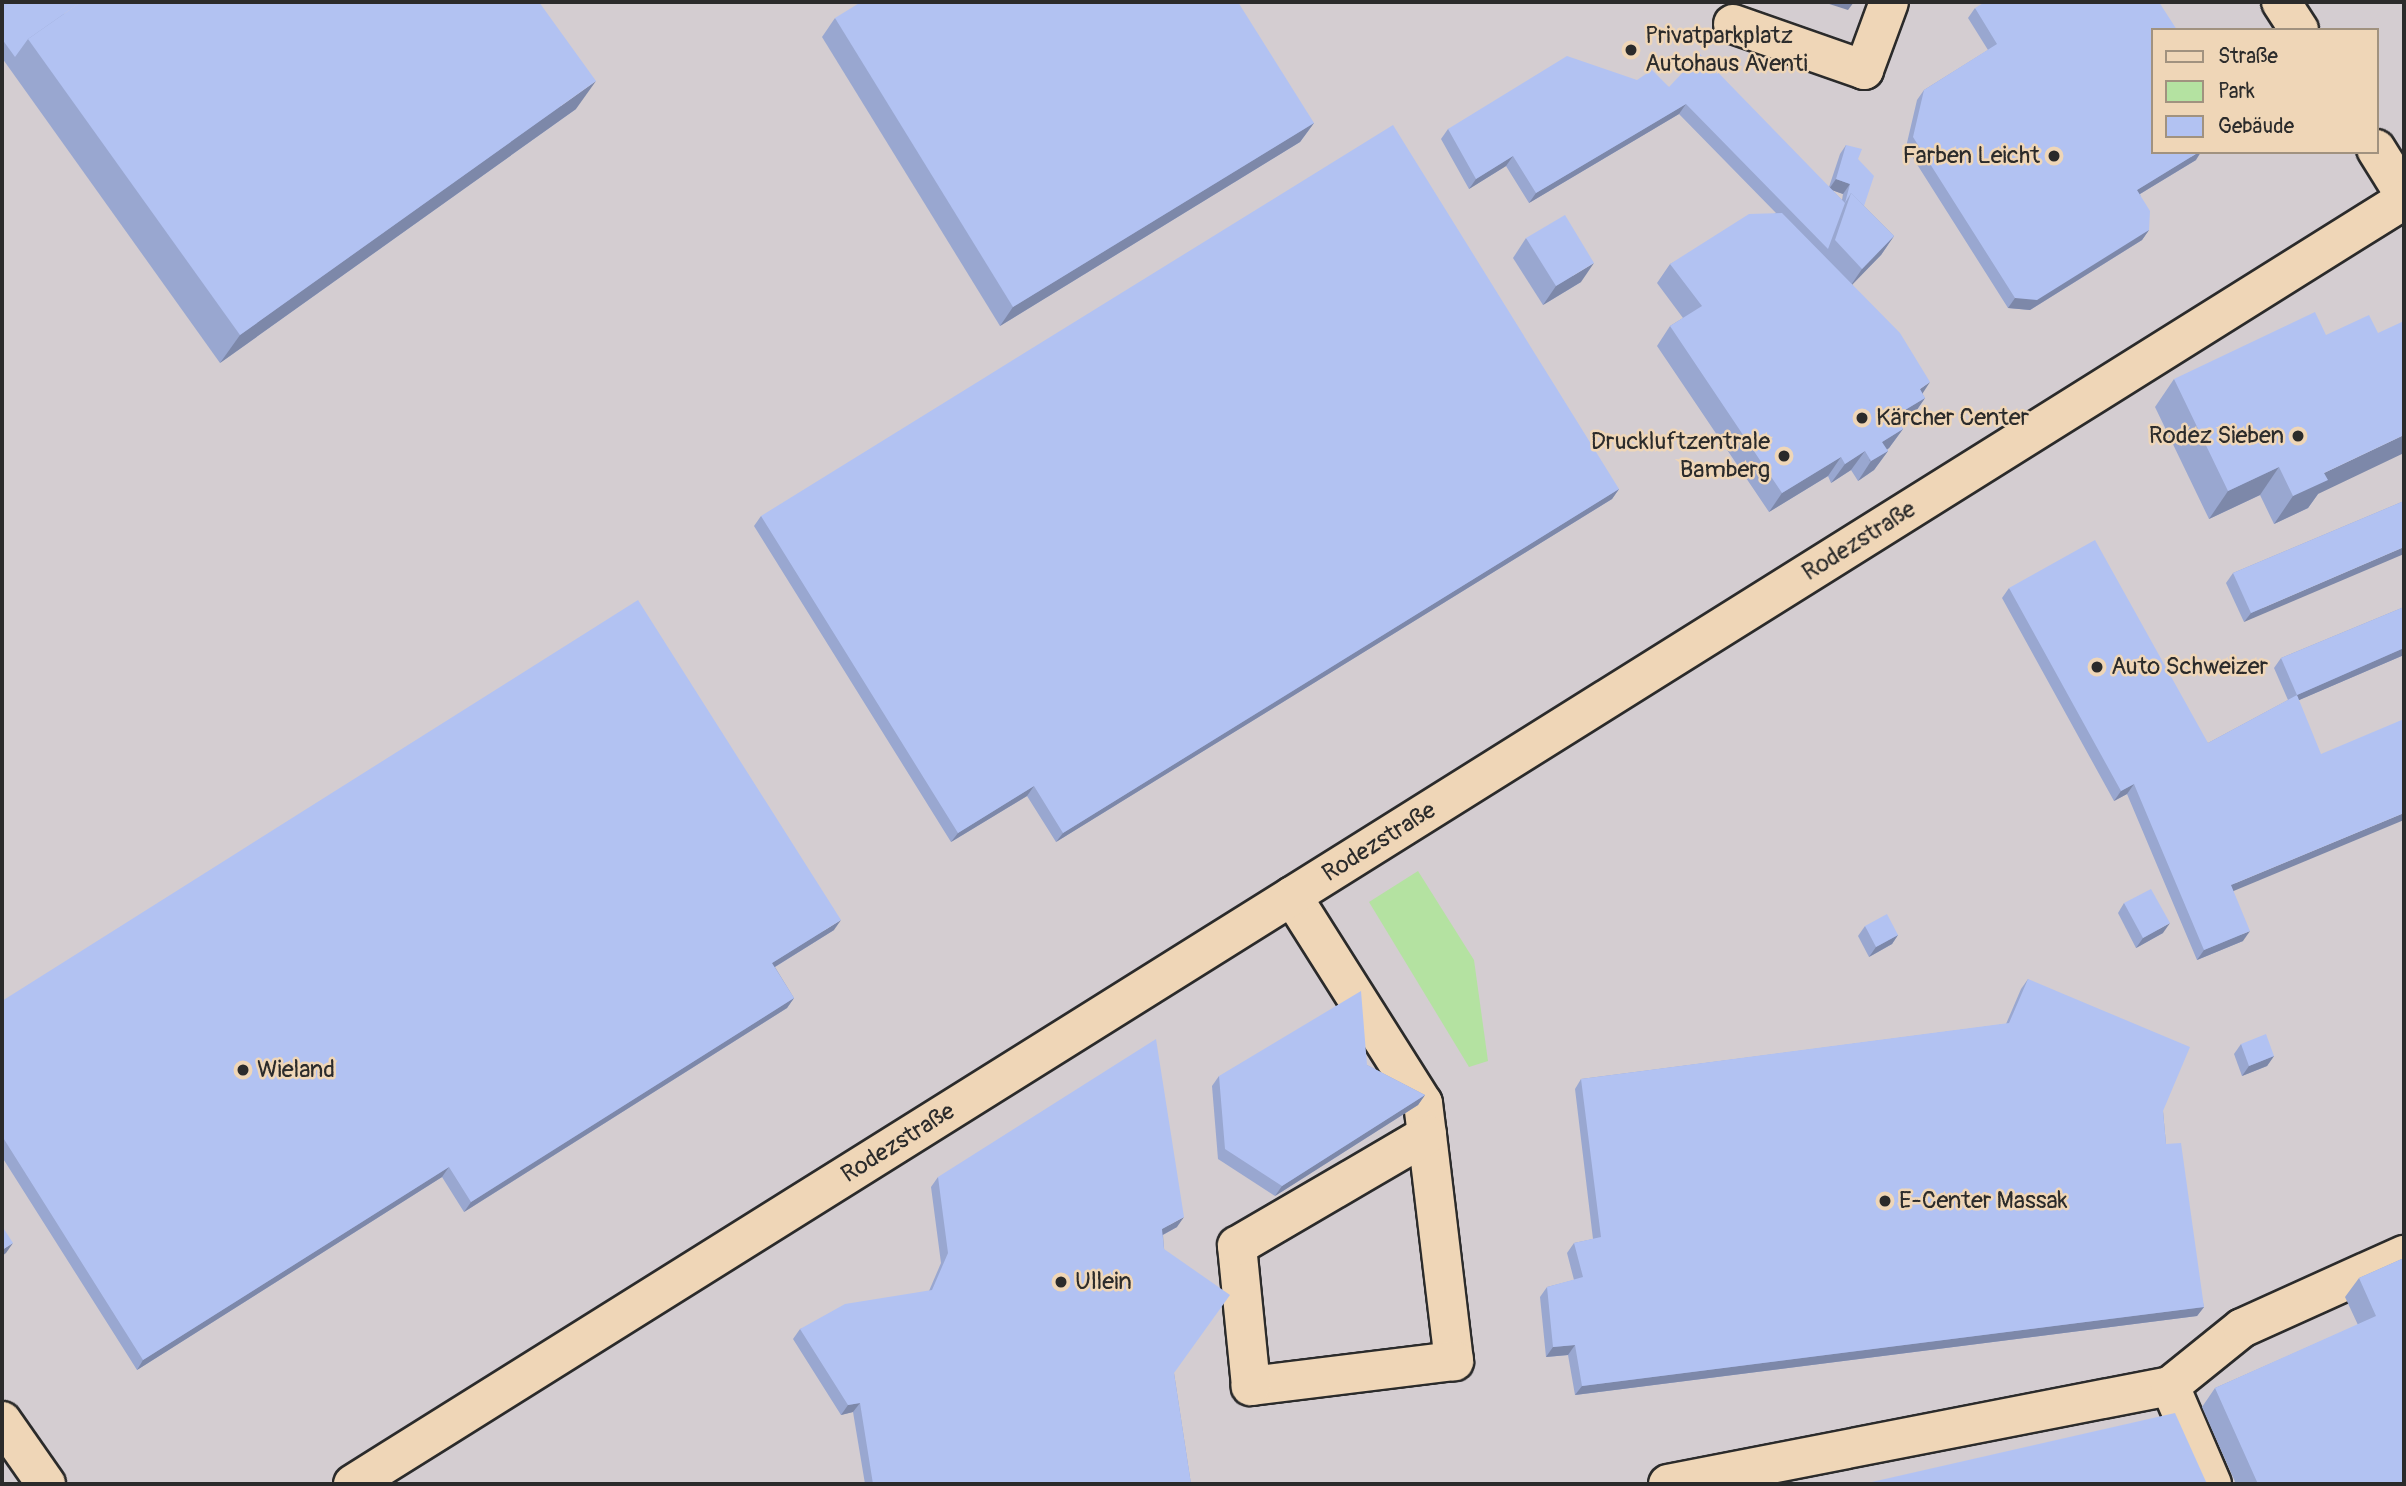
<!DOCTYPE html>
<meta charset="utf-8">
<style>
body{margin:0}
#map{position:relative;width:2406px;height:1486px;overflow:hidden;background:#e3d2c3;font-family:Pangolin,sans-serif}
div>[style]{position:absolute}
[style*='--x']{left:calc(var(--x)*1px);top:calc(var(--y)*1px);width:calc(var(--w)*1px);rotate:calc(var(--a)*1deg)}
.built>*{inset:0;background:#d4cdd1}
.green>*{inset:0;background:#b4e2a1}
.roads{filter:drop-shadow(2px 0 #2b2b2b) drop-shadow(-2px 0 #2b2b2b) drop-shadow(0 2px #2b2b2b) drop-shadow(0 -2px #2b2b2b)}
.minor>*{height:38px;margin:-19px;padding:0 19px;transform-origin:19px;border-radius:19px;background:#efd6b7}
.wall>*{inset:0;background:#99a7d0}
.shaded-wall>*{inset:0;background:#7d88a9}
.building>*{inset:0;background:#b2c2f2}
.dots>*{width:19px;height:19px;translate:-50% -50%;box-sizing:border-box;border:4px solid #efd6b7;border-radius:50%}
span{translate:-50% -50%;white-space:nowrap;text-align:center;line-height:1.15;-webkit-text-stroke:5px #efd6b7;paint-order:stroke}
.poi-label{font-size:24px;color:#2b2b2b}
.left{translate:0 -50%;text-align:left}
.right{translate:-100% -50%;text-align:right}
.street-label{font-size:24px;color:#2b2b2b}
.frame{position:absolute;inset:0;border:4px solid #2b2b2b;pointer-events:none}
.legend{position:absolute;left:2151px;top:28px;width:228px;height:126px;box-sizing:border-box;background:#efd6b7;border:2px solid #a1927f;margin:0;padding:9px 12px;list-style:none;font-size:21px;color:#2b2b2b}
.legend li{display:flex;align-items:center;gap:14px;height:35px}
.legend b{width:35px;border:2px solid #a1927f}
</style>
<div id="map">
<div class="built">
<i style="clip-path:polygon(evenodd,2px 2px,2404px 2px,2404px 1484px,2px 1484px,2px 2px,2152px 30px,2376px 30px,2376px 152px,2152px 152px,2152px 30px)"></i>
</div>
<div class="green">
<i style="clip-path:polygon(1418px 871px,1474px 960px,1488px 1061px,1469px 1067px,1369px 902px)"></i>
</div>
<div class="roads">
<div class="minor">
<i style="--x:2281;--y:2;--w:33;--a:57"></i>
<i style="--x:1733;--y:24;--w:139;--a:19.3"></i>
<i style="--x:1864;--y:70;--w:72;--a:-69.8"></i>
<i style="--x:2376;--y:149;--w:53;--a:58.1"></i>
<i style="--x:1292;--y:896;--w:245;--a:57.7"></i>
<i style="--x:1423;--y:1103;--w:32;--a:83"></i>
<i style="--x:1427;--y:1135;--w:228;--a:83.2"></i>
<i style="--x:1454;--y:1361;--w:205;--a:173"></i>
<i style="--x:1251;--y:1386;--w:141;--a:-95.7"></i>
<i style="--x:1237;--y:1246;--w:220;--a:-30.3"></i>
<i style="--x:2;--y:1421;--w:77;--a:55.1"></i>
<i style="--x:353;--y:1484;--w:2420;--a:-32.05"></i>
<i style="--x:1668;--y:1484;--w:511;--a:-11.05"></i>
<i style="--x:2212;--y:1484;--w:107;--a:-113.2"></i>
<i style="--x:2170;--y:1386;--w:92;--a:-38.9"></i>
<i style="--x:2242;--y:1328;--w:178;--a:-24.3"></i>
</div>
</div>
<div class="wall">
<i style="clip-path:polygon(2px 2px,576px 109px,220px 363px,2px 58px)"></i>
<i style="clip-path:polygon(1975px 8px,2196px 160px,2140px 194px,2149px 230px,2142px 240px,2030px 310px,2008px 308px,1906px 147px,1917px 100px,1924px 90px,1988px 50px,1968px 18px)"></i>
<i style="clip-path:polygon(835px 18px,1314px 123px,1300px 142px,1000px 326px,822px 37px)"></i>
<i style="clip-path:polygon(evenodd,1637px 80px,1669px 87px,1829px 187px,1840px 154px,1846px 145px,1858px 159px,1864px 206px,1894px 236px,1881px 255px,1852px 284px,1925px 398px,1912px 417px,1900px 424px,1903px 429px,1889px 448px,1887px 450px,1888px 451px,1874px 470px,1858px 481px,1851px 470px,1831px 483px,1828px 476px,1769px 512px,1657px 346px,1670px 326px,1683px 318px,1657px 283px,1670px 264px,1776px 213px,1679px 114px,1529px 203px,1506px 166px,1469px 189px,1441px 139px,1448px 129px,1637px 80px,1832px 190px,1843px 194px,1842px 200px,1832px 190px)"></i>
<i style="clip-path:polygon(1526px 238px,1581px 282px,1543px 305px,1513px 258px)"></i>
<i style="clip-path:polygon(2174px 379px,2318px 494px,2308px 508px,2274px 524px,2260px 495px,2209px 519px,2155px 407px)"></i>
<i style="clip-path:polygon(1619px 489px,1612px 499px,1056px 842px,1027px 796px,951px 842px,754px 526px,761px 516px)"></i>
<i style="clip-path:polygon(2404px 501px,2244px 622px,2226px 583px,2233px 573px)"></i>
<i style="clip-path:polygon(2009px 588px,2208px 743px,2288px 700px,2274px 668px,2281px 658px,2404px 607px,2404px 655px,2299px 700px,2233px 891px,2243px 941px,2197px 960px,2127px 794px,2114px 801px,2002px 598px)"></i>
<i style="clip-path:polygon(2124px 903px,2163px 933px,2136px 948px,2118px 913px)"></i>
<i style="clip-path:polygon(1865px 926px,1898px 935px,1892px 944px,1869px 957px,1858px 936px)"></i>
<i style="clip-path:polygon(834px 930px,775px 967px,794px 998px,787px 1008px,464px 1212px,442px 1177px,137px 1370px,2px 1157px,2px 1001px)"></i>
<i style="clip-path:polygon(2028px 979px,2163px 1111px,2166px 1144px,2204px 1307px,2197px 1316px,1575px 1395px,1568px 1355px,1546px 1357px,1540px 1297px,1547px 1287px,1574px 1280px,1567px 1253px,1574px 1243px,1593px 1239px,1575px 1089px,1581px 1079px,2006px 1024px,2021px 989px)"></i>
<i style="clip-path:polygon(2241px 1044px,2274px 1056px,2267px 1066px,2242px 1076px,2234px 1054px)"></i>
<i style="clip-path:polygon(1367px 1065px,1425px 1095px,1418px 1105px,1275px 1196px,1218px 1159px,1212px 1086px,1219px 1076px)"></i>
<i style="clip-path:polygon(938px 1177px,1177px 1227px,1163px 1235px,1174px 1373px,1191px 1484px,865px 1484px,853px 1412px,841px 1415px,793px 1339px,800px 1329px,929px 1291px,941px 1263px,931px 1187px)"></i>
<i style="clip-path:polygon(2404px 1258px,2404px 1484px,2236px 1484px,2202px 1407px,2215px 1388px,2358px 1325px,2345px 1297px,2359px 1278px)"></i>
</div>
<div class="shaded-wall">
<i style="clip-path:polygon(1823px 2px,1854px 2px,1848px 10px)"></i>
<i style="clip-path:polygon(596px 81px,576px 109px,220px 363px,240px 335px)"></i>
<i style="clip-path:polygon(1686px 104px,1679px 114px,1529px 203px,1536px 193px)"></i>
<i style="clip-path:polygon(1314px 123px,1300px 142px,1000px 326px,1013px 307px)"></i>
<i style="clip-path:polygon(2199px 152px,2201px 152px,2196px 160px,2130px 200px,2137px 190px)"></i>
<i style="clip-path:polygon(1513px 156px,1506px 166px,1469px 189px,1476px 179px)"></i>
<i style="clip-path:polygon(1836px 179px,1850px 184px,1843px 194px,1829px 189px)"></i>
<i style="clip-path:polygon(2149px 230px,2142px 240px,2030px 310px,2008px 308px,2015px 298px)"></i>
<i style="clip-path:polygon(1894px 236px,1881px 255px,1849px 288px,1862px 269px)"></i>
<i style="clip-path:polygon(1594px 263px,1581px 282px,1543px 305px,1556px 286px)"></i>
<i style="clip-path:polygon(1930px 382px,1917px 402px,1920px 389px)"></i>
<i style="clip-path:polygon(1925px 398px,1912px 417px,1882px 436px,1895px 416px)"></i>
<i style="clip-path:polygon(1903px 429px,1889px 448px,1869px 461px,1882px 442px)"></i>
<i style="clip-path:polygon(2404px 435px,2404px 453px,2318px 494px,2308px 508px,2274px 524px,2293px 496px,2324px 473px)"></i>
<i style="clip-path:polygon(1865px 451px,1851px 470px,1831px 483px,1845px 464px)"></i>
<i style="clip-path:polygon(1888px 451px,1874px 470px,1858px 481px,1871px 461px)"></i>
<i style="clip-path:polygon(1841px 457px,1828px 476px,1769px 512px,1782px 493px)"></i>
<i style="clip-path:polygon(2279px 467px,2260px 495px,2209px 519px,2228px 491px)"></i>
<i style="clip-path:polygon(1619px 489px,1612px 499px,1056px 842px,1063px 833px)"></i>
<i style="clip-path:polygon(2404px 547px,2404px 554px,2244px 622px,2251px 613px)"></i>
<i style="clip-path:polygon(2404px 648px,2404px 655px,2290px 704px,2297px 695px)"></i>
<i style="clip-path:polygon(2134px 784px,2127px 794px,2114px 801px,2121px 791px)"></i>
<i style="clip-path:polygon(1034px 786px,1027px 796px,951px 842px,958px 833px)"></i>
<i style="clip-path:polygon(2404px 813px,2404px 820px,2224px 895px,2231px 885px)"></i>
<i style="clip-path:polygon(841px 920px,834px 930px,765px 973px,772px 963px)"></i>
<i style="clip-path:polygon(2170px 923px,2163px 933px,2136px 948px,2143px 938px)"></i>
<i style="clip-path:polygon(2250px 931px,2243px 941px,2197px 960px,2204px 950px)"></i>
<i style="clip-path:polygon(1898px 935px,1892px 944px,1869px 957px,1876px 947px)"></i>
<i style="clip-path:polygon(794px 998px,787px 1008px,464px 1212px,471px 1202px)"></i>
<i style="clip-path:polygon(2274px 1056px,2267px 1066px,2242px 1076px,2249px 1066px)"></i>
<i style="clip-path:polygon(1425px 1095px,1418px 1105px,1275px 1196px,1282px 1186px)"></i>
<i style="clip-path:polygon(449px 1167px,442px 1177px,137px 1370px,143px 1360px)"></i>
<i style="clip-path:polygon(1184px 1217px,1177px 1227px,1155px 1239px,1162px 1229px)"></i>
<i style="clip-path:polygon(13px 1243px,6px 1253px,2px 1256px,2px 1250px)"></i>
<i style="clip-path:polygon(2204px 1307px,2197px 1316px,1575px 1395px,1582px 1386px)"></i>
<i style="clip-path:polygon(1575px 1345px,1568px 1355px,1546px 1357px,1553px 1347px)"></i>
<i style="clip-path:polygon(860px 1403px,853px 1412px,841px 1415px,848px 1405px)"></i>
</div>
<div class="building">
<i style="clip-path:polygon(2px 2px,81px 2px,28px 39px,15px 57px,2px 39px)"></i>
<i style="clip-path:polygon(81px 2px,539px 2px,596px 81px,240px 335px,28px 39px)"></i>
<i style="clip-path:polygon(861px 2px,1238px 2px,1314px 123px,1013px 307px,835px 18px)"></i>
<i style="clip-path:polygon(1985px 2px,2159px 2px,2177px 30px,2152px 30px,2152px 152px,2199px 152px,2137px 190px,2150px 211px,2149px 230px,2037px 300px,2015px 298px,1913px 137px,1924px 90px,1997px 44px,1975px 8px)"></i>
<i style="clip-path:polygon(1700px 54px,1845px 203px,1828px 249px,1686px 104px,1536px 193px,1513px 156px,1476px 179px,1448px 129px,1567px 56px,1637px 80px,1652px 70px,1669px 87px)"></i>
<i style="clip-path:polygon(1393px 125px,1619px 489px,1063px 833px,1034px 786px,958px 833px,761px 516px)"></i>
<i style="clip-path:polygon(1846px 145px,1862px 149px,1858px 159px,1874px 176px,1864px 206px,1851px 193px,1845px 203px,1850px 184px,1836px 179px)"></i>
<i style="clip-path:polygon(1851px 193px,1894px 236px,1862px 269px,1835px 240px)"></i>
<i style="clip-path:polygon(1782px 213px,1900px 333px,1930px 382px,1920px 389px,1925px 398px,1895px 416px,1903px 429px,1882px 442px,1888px 451px,1871px 461px,1865px 451px,1845px 464px,1841px 457px,1782px 493px,1670px 326px,1702px 306px,1670px 264px,1749px 214px)"></i>
<i style="clip-path:polygon(1565px 215px,1594px 263px,1556px 286px,1526px 238px)"></i>
<i style="clip-path:polygon(2315px 312px,2326px 335px,2369px 315px,2378px 333px,2404px 321px,2404px 435px,2324px 473px,2328px 480px,2293px 496px,2279px 467px,2228px 491px,2174px 379px)"></i>
<i style="clip-path:polygon(2404px 501px,2404px 547px,2251px 613px,2233px 573px)"></i>
<i style="clip-path:polygon(2095px 540px,2208px 743px,2297px 695px,2321px 754px,2404px 719px,2404px 813px,2231px 885px,2250px 931px,2204px 950px,2134px 784px,2121px 791px,2009px 588px)"></i>
<i style="clip-path:polygon(638px 600px,841px 920px,772px 963px,794px 998px,471px 1202px,449px 1167px,143px 1360px,2px 1136px,2px 1001px)"></i>
<i style="clip-path:polygon(2404px 607px,2404px 648px,2297px 695px,2281px 658px)"></i>
<i style="clip-path:polygon(2151px 889px,2170px 923px,2143px 938px,2124px 903px)"></i>
<i style="clip-path:polygon(1887px 914px,1898px 935px,1876px 947px,1865px 926px)"></i>
<i style="clip-path:polygon(2028px 979px,2190px 1047px,2163px 1111px,2166px 1144px,2181px 1143px,2204px 1307px,1582px 1386px,1575px 1345px,1553px 1347px,1547px 1287px,1583px 1277px,1574px 1243px,1601px 1237px,1581px 1079px,2009px 1023px)"></i>
<i style="clip-path:polygon(1361px 991px,1367px 1065px,1425px 1095px,1282px 1186px,1225px 1149px,1219px 1076px)"></i>
<i style="clip-path:polygon(2266px 1034px,2274px 1056px,2249px 1066px,2241px 1044px)"></i>
<i style="clip-path:polygon(1156px 1039px,1184px 1217px,1162px 1229px,1164px 1249px,1230px 1295px,1174px 1373px,1191px 1484px,873px 1484px,860px 1403px,848px 1405px,800px 1329px,845px 1304px,932px 1290px,948px 1253px,938px 1177px)"></i>
<i style="clip-path:polygon(2px 1226px,13px 1243px,2px 1250px)"></i>
<i style="clip-path:polygon(2404px 1258px,2404px 1484px,2258px 1484px,2215px 1388px,2376px 1316px,2359px 1278px)"></i>
<i style="clip-path:polygon(2175px 1413px,2207px 1484px,1863px 1484px)"></i>
</div>
<div class="dots">
<i style="left:1631px;top:50px;background:#2b2b2b"></i>
<i style="left:2054px;top:156px;background:#2b2b2b"></i>
<i style="left:1862px;top:418px;background:#2b2b2b"></i>
<i style="left:2298px;top:436px;background:#2b2b2b"></i>
<i style="left:1784px;top:456px;background:#2b2b2b"></i>
<i style="left:2097px;top:667px;background:#2b2b2b"></i>
<i style="left:243px;top:1070px;background:#2b2b2b"></i>
<i style="left:1885px;top:1201px;background:#2b2b2b"></i>
<i style="left:1061px;top:1282px;background:#2b2b2b"></i>
</div>
<div class="poi-label">
<span class="left" style="left:1645px;top:50px">Privatparkplatz<br>Autohaus Aventi</span>
<span class="right" style="left:2040px;top:156px">Farben Leicht</span>
<span class="left" style="left:1876px;top:418px">Kärcher Center</span>
<span class="right" style="left:2284px;top:436px">Rodez Sieben</span>
<span class="right" style="left:1770px;top:456px">Druckluftzentrale<br>Bamberg</span>
<span class="left" style="left:2111px;top:667px">Auto Schweizer</span>
<span class="left" style="left:257px;top:1070px">Wieland</span>
<span class="left" style="left:1899px;top:1201px">E-Center Massak</span>
<span class="left" style="left:1075px;top:1282px">Ullein</span>
</div>
<div class="street-label">
<span style="left:1859px;top:541px;rotate:-32deg">Rodezstraße</span>
<span style="left:1379px;top:842px;rotate:-32deg">Rodezstraße</span>
<span style="left:898px;top:1143px;rotate:-32deg">Rodezstraße</span>
</div>
<div class="frame"></div>
<ul class="legend">
<li><b style="height:9px;background:#efd6b7"></b>Straße</li>
<li><b style="height:19px;background:#b4e2a1"></b>Park</li>
<li><b style="height:19px;background:#b2c2f2"></b>Gebäude</li>
</ul>
</div>
